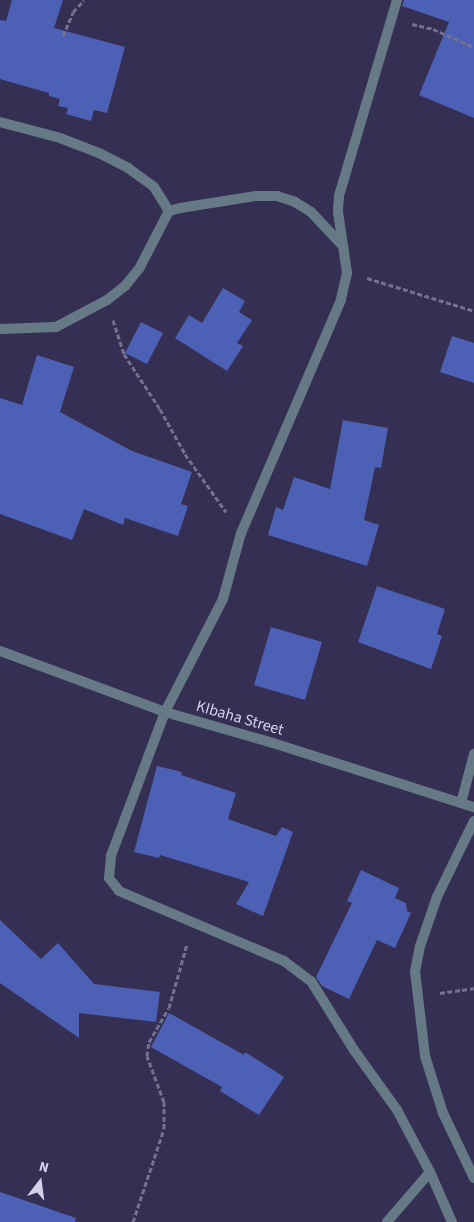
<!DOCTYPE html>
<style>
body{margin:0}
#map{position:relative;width:474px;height:1222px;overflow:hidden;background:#362f54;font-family:"Source Sans 3",sans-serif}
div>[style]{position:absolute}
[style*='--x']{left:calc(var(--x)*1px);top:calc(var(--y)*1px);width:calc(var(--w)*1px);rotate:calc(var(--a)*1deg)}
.building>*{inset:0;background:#4c60b5}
.path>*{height:3px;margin-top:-1.5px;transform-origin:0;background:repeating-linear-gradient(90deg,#767191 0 5px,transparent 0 7.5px)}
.minor>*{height:10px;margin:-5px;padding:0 5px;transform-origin:5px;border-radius:5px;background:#667a85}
span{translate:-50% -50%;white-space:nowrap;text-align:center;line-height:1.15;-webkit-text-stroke:4px #362f54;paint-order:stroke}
.street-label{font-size:16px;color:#d4d2ea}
.north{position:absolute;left:15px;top:1157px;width:50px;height:50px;-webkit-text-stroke:4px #362f54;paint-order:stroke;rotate:15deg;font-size:14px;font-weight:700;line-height:20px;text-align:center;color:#d4d2ea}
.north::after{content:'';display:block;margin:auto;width:18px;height:22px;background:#d4d2ea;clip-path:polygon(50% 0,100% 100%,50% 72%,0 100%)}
</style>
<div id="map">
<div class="building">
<i style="clip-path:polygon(12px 0,63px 0,54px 28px,125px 47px,107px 113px,94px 110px,91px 121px,66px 114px,68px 108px,58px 106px,60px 99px,49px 96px,49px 93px,0 79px,0 20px,6px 21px)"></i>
<i style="clip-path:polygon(404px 0,474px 0,474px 118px,419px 95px,449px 22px,402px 6px)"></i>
<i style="clip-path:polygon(223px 288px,245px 301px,239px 312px,252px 320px,237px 343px,243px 346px,227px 371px,175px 338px,189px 315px,202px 323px)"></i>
<i style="clip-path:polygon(141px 322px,163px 333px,147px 364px,125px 353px)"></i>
<i style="clip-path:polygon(452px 336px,474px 343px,474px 383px,440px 372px)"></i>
<i style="clip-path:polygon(37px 355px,74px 367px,60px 412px,132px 451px,192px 472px,181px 504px,188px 506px,178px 536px,125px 518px,123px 525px,84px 509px,72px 540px,0 514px,0 398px,22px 405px)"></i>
<i style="clip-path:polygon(343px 420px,388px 428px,381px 468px,375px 467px,364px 520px,379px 525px,367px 566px,268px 535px,276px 507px,283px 510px,294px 477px,330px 489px)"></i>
<i style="clip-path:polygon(377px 586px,445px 609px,437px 634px,442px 636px,431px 669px,358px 642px)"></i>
<i style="clip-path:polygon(271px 627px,322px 642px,305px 700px,254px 685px)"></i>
<i style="clip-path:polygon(157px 766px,182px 772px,181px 775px,236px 793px,228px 819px,276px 836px,282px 827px,293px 832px,263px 916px,236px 904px,249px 882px,160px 855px,159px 858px,134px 852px)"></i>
<i style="clip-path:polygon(361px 870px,399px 888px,395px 898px,406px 903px,407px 911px,411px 913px,395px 948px,377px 940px,349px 999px,322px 986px,316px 977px,352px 903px,347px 901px)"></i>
<i style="clip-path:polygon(0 920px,41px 959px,58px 943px,94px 984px,160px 992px,156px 1022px,79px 1013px,79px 1038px,0 983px)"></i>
<i style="clip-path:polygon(169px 1013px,244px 1055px,245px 1052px,284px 1077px,259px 1115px,220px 1091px,222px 1087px,151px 1047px)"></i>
<i style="clip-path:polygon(0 1192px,76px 1218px,75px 1222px,0 1222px)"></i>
</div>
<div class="path">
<i style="--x:412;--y:24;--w:22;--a:13"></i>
<i style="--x:433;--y:29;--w:45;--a:23.7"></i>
<i style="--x:63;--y:36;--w:26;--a:-67"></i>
<i style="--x:73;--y:12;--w:16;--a:-47"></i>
<i style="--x:367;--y:278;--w:112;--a:17.1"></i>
<i style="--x:113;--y:320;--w:36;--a:72"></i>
<i style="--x:124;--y:354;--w:66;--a:56.8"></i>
<i style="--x:160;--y:409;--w:51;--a:60.9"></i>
<i style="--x:185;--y:454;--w:71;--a:54.7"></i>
<i style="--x:440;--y:993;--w:34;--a:-8"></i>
<i style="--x:133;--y:1222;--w:98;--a:-71.6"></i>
<i style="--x:164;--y:1129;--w:27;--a:-90"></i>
<i style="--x:164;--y:1102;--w:49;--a:-110.3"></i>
<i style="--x:147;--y:1056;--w:14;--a:-82"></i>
<i style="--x:149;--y:1042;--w:39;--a:-60"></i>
<i style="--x:169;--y:1008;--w:66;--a:-74.3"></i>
</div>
<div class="minor">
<i style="--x:397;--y:0;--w:204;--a:106.5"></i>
<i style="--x:339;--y:196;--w:16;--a:94"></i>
<i style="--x:338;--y:212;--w:62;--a:81.6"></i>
<i style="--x:347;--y:273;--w:28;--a:103"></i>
<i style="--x:341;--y:300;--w:254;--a:113.2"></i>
<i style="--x:241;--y:533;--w:68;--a:105.3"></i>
<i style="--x:223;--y:599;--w:127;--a:117.2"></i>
<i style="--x:165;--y:712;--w:154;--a:110.6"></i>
<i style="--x:111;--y:856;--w:22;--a:95"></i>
<i style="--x:109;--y:878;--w:16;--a:52"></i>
<i style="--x:119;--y:891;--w:179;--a:23"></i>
<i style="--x:284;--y:961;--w:34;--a:37"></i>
<i style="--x:311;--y:981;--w:81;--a:58.1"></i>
<i style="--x:354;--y:1050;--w:74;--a:54.4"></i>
<i style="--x:397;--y:1110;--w:70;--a:62"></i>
<i style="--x:430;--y:1172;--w:55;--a:66.3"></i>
<i style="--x:0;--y:122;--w:62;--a:14.9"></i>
<i style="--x:60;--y:138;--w:42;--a:21"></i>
<i style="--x:99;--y:153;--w:33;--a:27"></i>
<i style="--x:128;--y:168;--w:32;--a:36"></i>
<i style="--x:154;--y:187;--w:28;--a:58"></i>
<i style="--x:0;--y:329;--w:56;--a:-2"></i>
<i style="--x:56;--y:327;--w:58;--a:-27.9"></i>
<i style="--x:107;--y:300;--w:23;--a:-38"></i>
<i style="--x:125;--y:286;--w:22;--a:-51"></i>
<i style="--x:139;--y:269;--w:65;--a:-62.7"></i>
<i style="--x:169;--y:211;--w:11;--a:-15"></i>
<i style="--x:180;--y:208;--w:77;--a:-9"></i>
<i style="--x:256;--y:196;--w:21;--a:0"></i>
<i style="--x:277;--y:196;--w:19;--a:18"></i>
<i style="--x:295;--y:202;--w:19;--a:32"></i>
<i style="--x:311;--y:212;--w:47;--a:46.7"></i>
<i style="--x:0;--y:651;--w:176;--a:20.3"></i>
<i style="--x:165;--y:712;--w:112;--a:16"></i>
<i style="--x:273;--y:743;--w:211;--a:17.7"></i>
<i style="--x:461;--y:803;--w:51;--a:-75.1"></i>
<i style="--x:474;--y:821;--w:85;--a:116"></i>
<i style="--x:437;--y:897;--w:52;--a:109.1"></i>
<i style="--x:420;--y:946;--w:25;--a:101"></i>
<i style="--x:415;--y:971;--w:86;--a:83.3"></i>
<i style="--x:425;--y:1056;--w:60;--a:72.5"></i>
<i style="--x:443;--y:1113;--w:72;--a:64.5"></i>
<i style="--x:387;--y:1222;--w:66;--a:-49.3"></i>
</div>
<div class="street-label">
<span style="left:240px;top:718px;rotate:16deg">KIbaha Street</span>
</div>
<div class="north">N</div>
</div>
